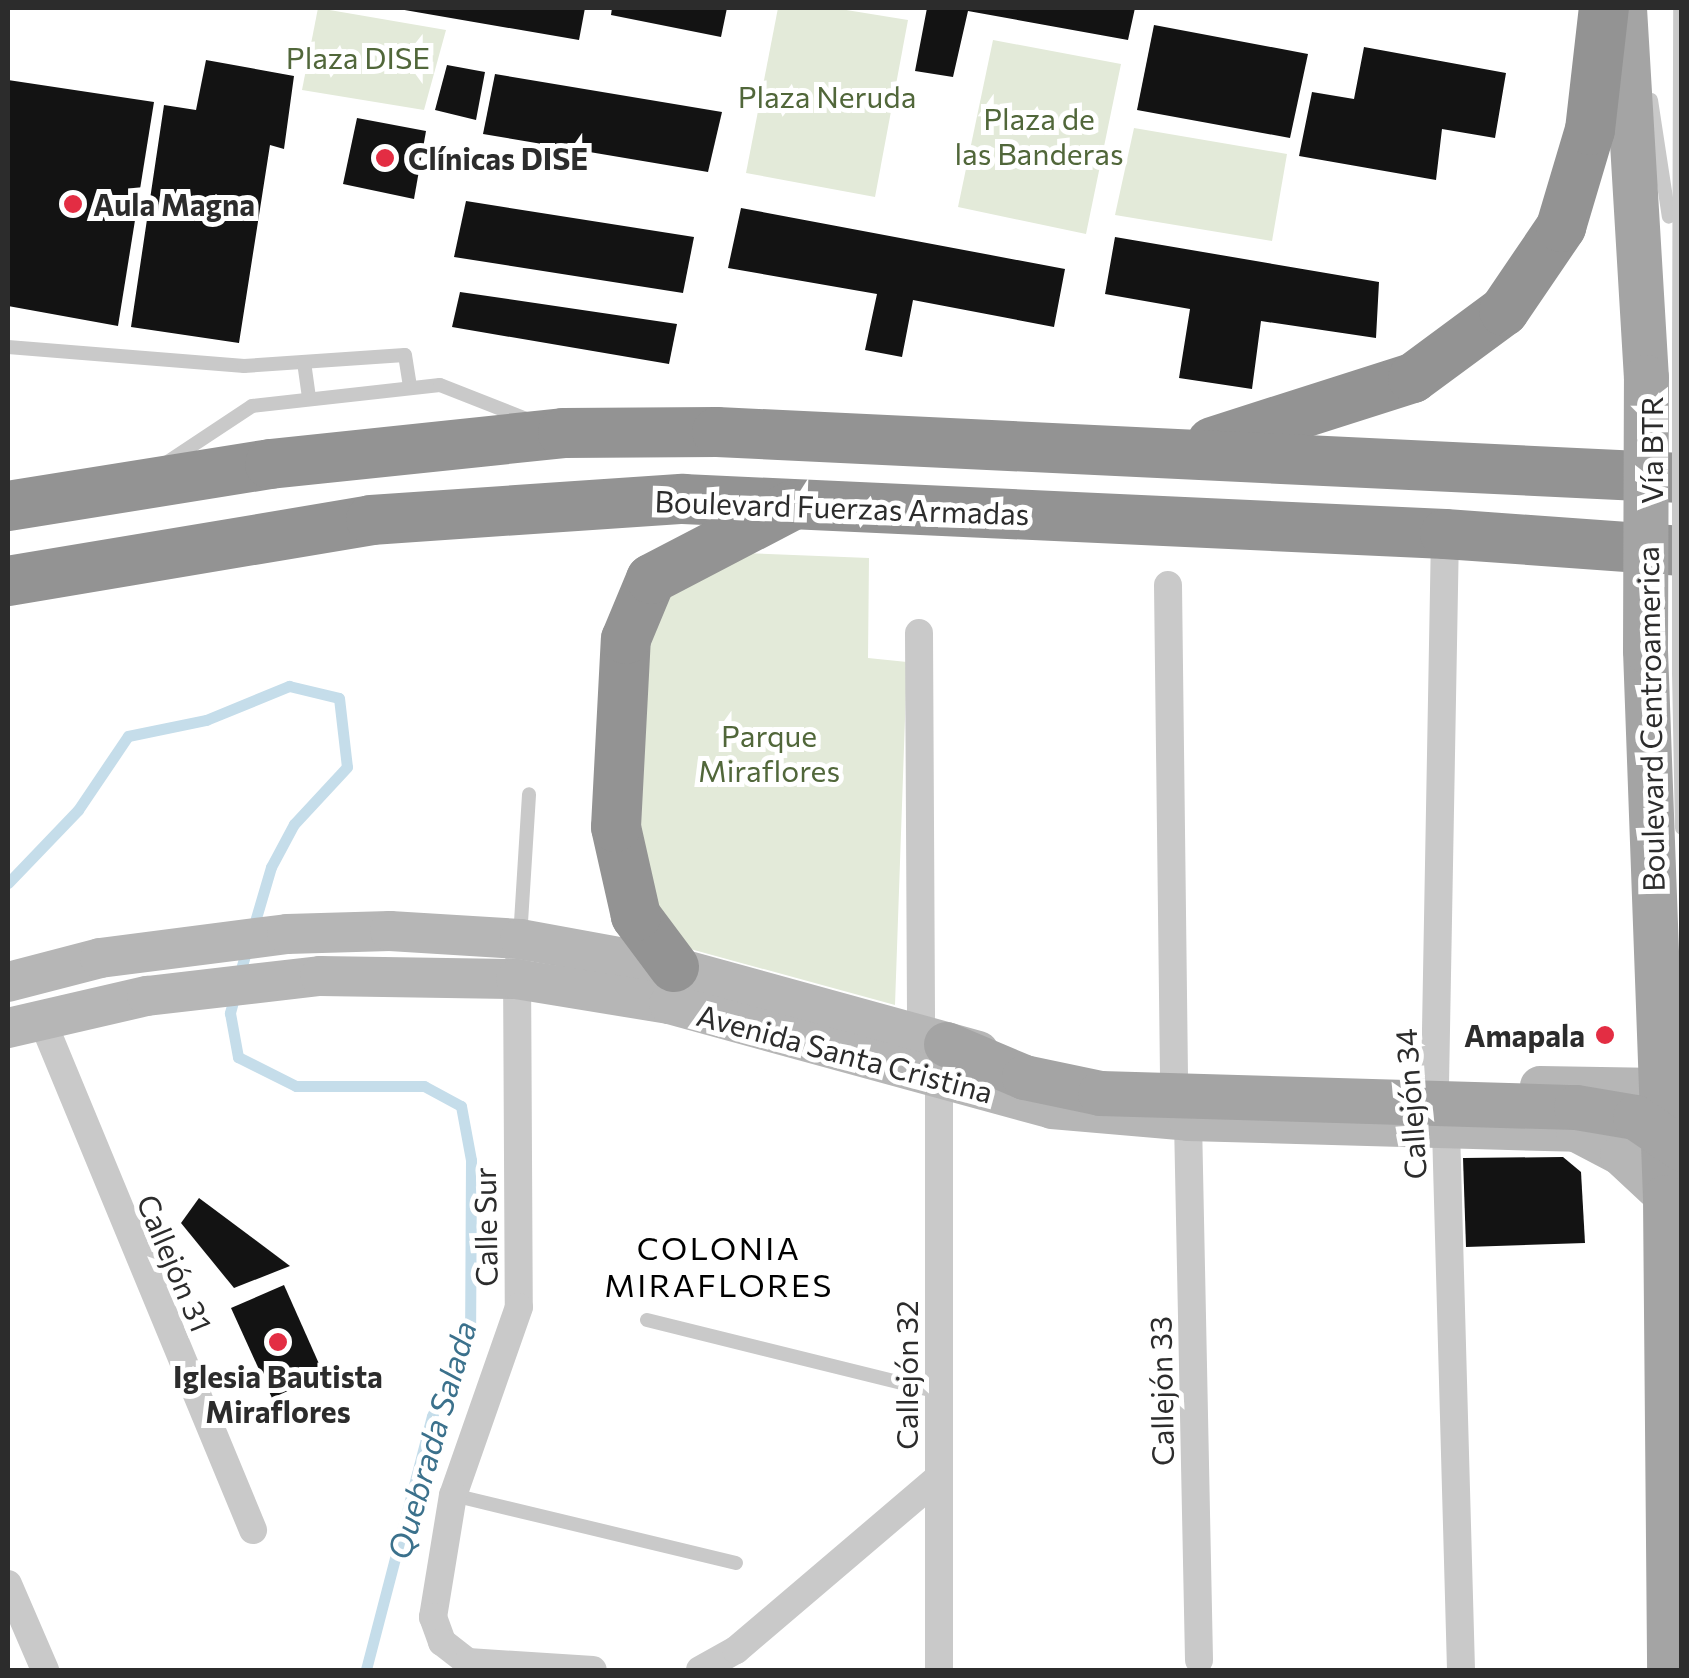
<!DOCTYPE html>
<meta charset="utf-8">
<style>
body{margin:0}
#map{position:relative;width:1689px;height:1678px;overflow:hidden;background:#fff;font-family:Commissioner,sans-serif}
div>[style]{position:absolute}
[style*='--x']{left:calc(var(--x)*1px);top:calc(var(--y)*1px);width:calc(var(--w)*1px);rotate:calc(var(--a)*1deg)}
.green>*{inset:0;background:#e3ead9}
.stream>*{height:11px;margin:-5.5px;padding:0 5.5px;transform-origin:5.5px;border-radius:5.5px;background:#c5ddea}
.building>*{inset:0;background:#131313}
.lane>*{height:14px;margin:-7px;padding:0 7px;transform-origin:7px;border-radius:7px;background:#c9c9c9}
.street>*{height:28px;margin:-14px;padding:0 14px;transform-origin:14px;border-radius:14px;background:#c9c9c9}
.secondary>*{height:40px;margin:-20px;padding:0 20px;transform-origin:20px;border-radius:20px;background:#b6b6b6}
.primary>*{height:45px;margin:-22.5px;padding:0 22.5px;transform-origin:22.5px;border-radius:22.5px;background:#a4a4a4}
.highway>*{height:50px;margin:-25px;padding:0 25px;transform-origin:25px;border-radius:25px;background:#939393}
.lane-bridge>*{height:14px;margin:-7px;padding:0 7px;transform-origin:7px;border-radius:7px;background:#c9c9c9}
.primary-bridge>*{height:45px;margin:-22.5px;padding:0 22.5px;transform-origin:22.5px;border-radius:22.5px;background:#a4a4a4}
.dots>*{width:28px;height:28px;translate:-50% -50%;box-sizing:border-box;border:5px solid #fff;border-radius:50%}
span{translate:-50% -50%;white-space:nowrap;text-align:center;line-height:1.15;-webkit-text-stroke:10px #fff;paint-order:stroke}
.park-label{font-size:30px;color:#51673a}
.poi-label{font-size:30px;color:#2c2c2c;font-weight:700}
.left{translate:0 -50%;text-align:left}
.right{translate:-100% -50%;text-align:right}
.street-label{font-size:30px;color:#2c2c2c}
.neighbourhood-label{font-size:32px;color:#000;letter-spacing:2.5px}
.water-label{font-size:32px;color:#3b718c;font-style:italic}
.frame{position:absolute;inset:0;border:10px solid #2c2c2c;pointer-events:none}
</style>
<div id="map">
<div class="green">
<i style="clip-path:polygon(318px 8px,446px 30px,424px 110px,302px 90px)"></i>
<i style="clip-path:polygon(778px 8px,834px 8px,908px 20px,875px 197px,746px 173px)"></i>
<i style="clip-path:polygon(993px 40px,1121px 64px,1086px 234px,958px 207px)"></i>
<i style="clip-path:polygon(1134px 128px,1287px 154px,1272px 241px,1115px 215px)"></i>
<i style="clip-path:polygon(744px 553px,869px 558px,868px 658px,907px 662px,895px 1005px,683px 947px,651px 914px,639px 864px,640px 664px,669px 587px)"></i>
</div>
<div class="stream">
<i style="--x:8;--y:883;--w:101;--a:-46.2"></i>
<i style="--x:78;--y:810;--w:89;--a:-56"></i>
<i style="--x:128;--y:736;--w:80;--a:-11.6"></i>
<i style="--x:206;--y:720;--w:90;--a:-22.3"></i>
<i style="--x:289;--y:686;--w:51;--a:13.5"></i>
<i style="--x:339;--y:698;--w:69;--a:83.4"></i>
<i style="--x:347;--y:767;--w:78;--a:132.9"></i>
<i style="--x:294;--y:824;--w:49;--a:118.1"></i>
<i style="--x:271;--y:867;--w:114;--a:106.4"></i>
<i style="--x:235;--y:994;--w:20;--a:105"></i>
<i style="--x:230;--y:1013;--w:45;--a:79.7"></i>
<i style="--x:238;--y:1057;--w:65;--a:26.6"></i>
<i style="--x:296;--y:1086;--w:128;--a:0"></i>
<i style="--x:424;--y:1086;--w:42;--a:28.4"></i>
<i style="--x:461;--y:1106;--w:55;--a:79.5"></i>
<i style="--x:471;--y:1160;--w:172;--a:90.3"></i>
<i style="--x:470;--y:1332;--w:92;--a:114.3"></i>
<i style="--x:432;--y:1416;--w:262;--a:104.6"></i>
</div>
<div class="building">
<i style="clip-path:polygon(393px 8px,585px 8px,579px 40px)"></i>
<i style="clip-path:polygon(612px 8px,727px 8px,721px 37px,611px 15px)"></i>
<i style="clip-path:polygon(927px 8px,1135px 8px,1128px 40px,968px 11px,953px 77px,915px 71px)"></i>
<i style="clip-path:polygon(1154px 25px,1308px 54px,1290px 138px,1137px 110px)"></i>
<i style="clip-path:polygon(1364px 47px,1506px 73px,1495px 138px,1442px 129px,1436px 180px,1299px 156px,1312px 92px,1354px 99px)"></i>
<i style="clip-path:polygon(206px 60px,294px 76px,284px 149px,270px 145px,239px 343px,131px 327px,164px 105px,196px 110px)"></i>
<i style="clip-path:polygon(447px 65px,485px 72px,476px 120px,435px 110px)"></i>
<i style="clip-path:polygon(495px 74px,722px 112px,708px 172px,483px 134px)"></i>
<i style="clip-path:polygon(8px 80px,154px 102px,118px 326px,8px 306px)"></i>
<i style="clip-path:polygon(357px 118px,426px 131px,414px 199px,343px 184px)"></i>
<i style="clip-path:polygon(466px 201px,694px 237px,683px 293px,454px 257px)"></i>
<i style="clip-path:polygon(741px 208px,1065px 269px,1054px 327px,913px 300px,902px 357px,865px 350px,877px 294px,728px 268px)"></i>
<i style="clip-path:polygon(1115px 237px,1379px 282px,1376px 338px,1261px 321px,1252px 389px,1179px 378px,1190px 309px,1105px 294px)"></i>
<i style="clip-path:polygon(460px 292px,677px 324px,669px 364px,452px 327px)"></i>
<i style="clip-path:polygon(1563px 1157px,1581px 1172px,1585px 1243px,1466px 1247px,1463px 1158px)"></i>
<i style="clip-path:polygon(199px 1198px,290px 1266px,234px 1288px,181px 1223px)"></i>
<i style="clip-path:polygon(284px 1285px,324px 1375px,272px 1398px,231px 1308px)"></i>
</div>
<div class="lane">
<i style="--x:1651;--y:100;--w:118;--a:81.3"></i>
<i style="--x:8;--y:347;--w:237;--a:4.6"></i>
<i style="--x:244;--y:366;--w:161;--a:-3.9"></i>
<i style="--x:405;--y:355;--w:33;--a:81"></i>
<i style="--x:1679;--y:349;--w:341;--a:-89.8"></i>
<i style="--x:304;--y:362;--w:37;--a:82"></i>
<i style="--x:166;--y:463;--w:103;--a:-33.5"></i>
<i style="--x:252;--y:406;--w:189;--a:-6.4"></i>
<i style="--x:440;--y:385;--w:96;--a:21.5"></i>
<i style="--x:1679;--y:673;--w:155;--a:88.9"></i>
<i style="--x:520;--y:938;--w:144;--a:-86.4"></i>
<i style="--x:647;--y:1320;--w:300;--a:13.9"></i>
<i style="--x:453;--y:1495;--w:291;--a:13.5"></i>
</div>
<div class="street">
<i style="--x:1445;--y:534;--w:550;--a:91.04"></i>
<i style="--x:1435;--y:1084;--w:46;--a:76.3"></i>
<i style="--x:1446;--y:1129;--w:541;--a:88.41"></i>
<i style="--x:1168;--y:585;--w:492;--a:89.3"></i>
<i style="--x:919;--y:633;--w:405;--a:89.7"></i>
<i style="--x:517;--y:966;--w:341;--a:89.7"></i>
<i style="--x:519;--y:1307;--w:199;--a:109.3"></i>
<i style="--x:453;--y:1495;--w:124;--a:99.3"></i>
<i style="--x:433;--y:1617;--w:27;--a:70"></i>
<i style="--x:442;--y:1642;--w:33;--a:38"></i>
<i style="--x:468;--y:1662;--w:125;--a:3.7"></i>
<i style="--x:42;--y:1020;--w:552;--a:67.52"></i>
<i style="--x:1188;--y:1121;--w:539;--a:88.83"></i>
<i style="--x:8;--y:1584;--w:94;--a:66.7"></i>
<i style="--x:700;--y:1670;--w:41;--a:-29.1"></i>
<i style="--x:736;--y:1650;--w:265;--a:-40.4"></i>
<i style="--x:939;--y:1670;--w:590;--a:-90"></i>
</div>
<div class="secondary">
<i style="--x:8;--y:982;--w:95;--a:-14.6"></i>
<i style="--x:100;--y:958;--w:189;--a:-7.3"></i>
<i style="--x:287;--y:934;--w:103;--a:-1.7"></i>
<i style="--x:390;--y:931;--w:130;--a:3.5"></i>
<i style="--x:520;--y:939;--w:157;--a:10.3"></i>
<i style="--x:674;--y:967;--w:316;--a:15.4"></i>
<i style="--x:8;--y:1028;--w:143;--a:-13"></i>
<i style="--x:147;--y:996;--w:174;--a:-6.6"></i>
<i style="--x:320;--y:976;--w:196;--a:0.9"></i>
<i style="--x:516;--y:979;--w:155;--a:9.3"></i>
<i style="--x:669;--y:1004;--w:397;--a:15.3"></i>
<i style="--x:1052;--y:1109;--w:137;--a:5"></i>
<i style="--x:1188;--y:1121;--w:388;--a:1.6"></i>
<i style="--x:1576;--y:1132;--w:50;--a:27.6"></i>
<i style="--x:1620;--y:1155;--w:62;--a:43"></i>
<i style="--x:1540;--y:1086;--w:121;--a:0.9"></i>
</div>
<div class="primary">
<i style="--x:1624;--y:8;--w:370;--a:86.6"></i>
<i style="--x:1645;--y:650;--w:547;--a:87.91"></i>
<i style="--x:1665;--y:1197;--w:473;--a:89.5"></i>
<i style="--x:946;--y:1044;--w:85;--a:22.9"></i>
<i style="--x:1024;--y:1077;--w:78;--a:11.9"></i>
</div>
<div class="highway">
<i style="--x:1212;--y:442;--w:211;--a:-17.7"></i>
<i style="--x:1413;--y:378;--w:113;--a:-36.4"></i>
<i style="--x:1504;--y:311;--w:102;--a:-55.8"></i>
<i style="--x:1561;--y:227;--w:101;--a:-73.4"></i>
<i style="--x:1590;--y:130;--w:123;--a:-83.5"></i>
<i style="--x:8;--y:506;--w:265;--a:-9.1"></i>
<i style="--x:270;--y:464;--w:295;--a:-6"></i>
<i style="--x:563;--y:433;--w:154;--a:-0.4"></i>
<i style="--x:717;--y:432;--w:966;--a:2.73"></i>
<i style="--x:8;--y:581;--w:368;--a:-9.5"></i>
<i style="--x:371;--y:520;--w:313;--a:-3.9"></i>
<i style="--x:683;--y:499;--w:763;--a:2.63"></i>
<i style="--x:1445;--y:534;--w:238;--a:4.1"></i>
<i style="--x:674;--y:967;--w:64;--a:-126.7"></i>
<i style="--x:636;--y:916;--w:91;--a:-102.7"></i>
<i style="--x:616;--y:827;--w:188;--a:-87"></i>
<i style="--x:626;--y:639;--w:65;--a:-67.4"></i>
<i style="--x:651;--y:579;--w:160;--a:-27.5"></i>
</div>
<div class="lane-bridge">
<i style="--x:1679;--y:349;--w:324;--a:90"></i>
</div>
<div class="primary-bridge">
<i style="--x:1645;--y:650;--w:273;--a:-89.8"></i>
<i style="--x:1100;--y:1093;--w:476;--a:1.7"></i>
<i style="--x:1576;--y:1107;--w:60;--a:9.6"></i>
<i style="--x:1635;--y:1117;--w:57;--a:34.2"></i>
</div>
<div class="dots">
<i style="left:385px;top:158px;background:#e32d43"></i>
<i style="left:73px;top:204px;background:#e32d43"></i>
<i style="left:1605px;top:1035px;background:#e32d43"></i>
<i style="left:278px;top:1342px;background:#e32d43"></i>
</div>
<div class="park-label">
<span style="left:358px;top:57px">Plaza DISE</span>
<span style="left:827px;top:96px">Plaza Neruda</span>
<span style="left:1039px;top:135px">Plaza de<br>las Banderas</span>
<span style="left:769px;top:752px">Parque<br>Miraflores</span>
</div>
<div class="poi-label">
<span class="left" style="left:408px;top:158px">Clínicas DISE</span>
<span class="left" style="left:93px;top:204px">Aula Magna</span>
<span class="right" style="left:1585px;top:1035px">Amapala</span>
<span style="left:278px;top:1393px">Iglesia Bautista<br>Miraflores</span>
</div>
<div class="street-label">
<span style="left:1651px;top:450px;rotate:-90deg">Vía BTR</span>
<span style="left:842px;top:507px;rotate:2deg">Boulevard Fuerzas Armadas</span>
<span style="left:1650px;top:719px;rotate:-91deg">Boulevard Centroamerica</span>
<span style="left:845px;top:1053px;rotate:15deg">Avenida Santa Cristina</span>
<span style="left:1410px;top:1104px;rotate:-94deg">Callejón 34</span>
<span style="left:485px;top:1227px;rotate:-91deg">Calle Sur</span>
<span style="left:175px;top:1263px;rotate:67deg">Callejón 31</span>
<span style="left:906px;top:1375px;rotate:-90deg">Callejón 32</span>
<span style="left:1161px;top:1391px;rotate:-91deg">Callejón 33</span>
</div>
<div class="neighbourhood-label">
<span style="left:719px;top:1266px">COLONIA<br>MIRAFLORES</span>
</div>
<div class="water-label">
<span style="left:431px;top:1440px;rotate:-74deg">Quebrada Salada</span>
</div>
<div class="frame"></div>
</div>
